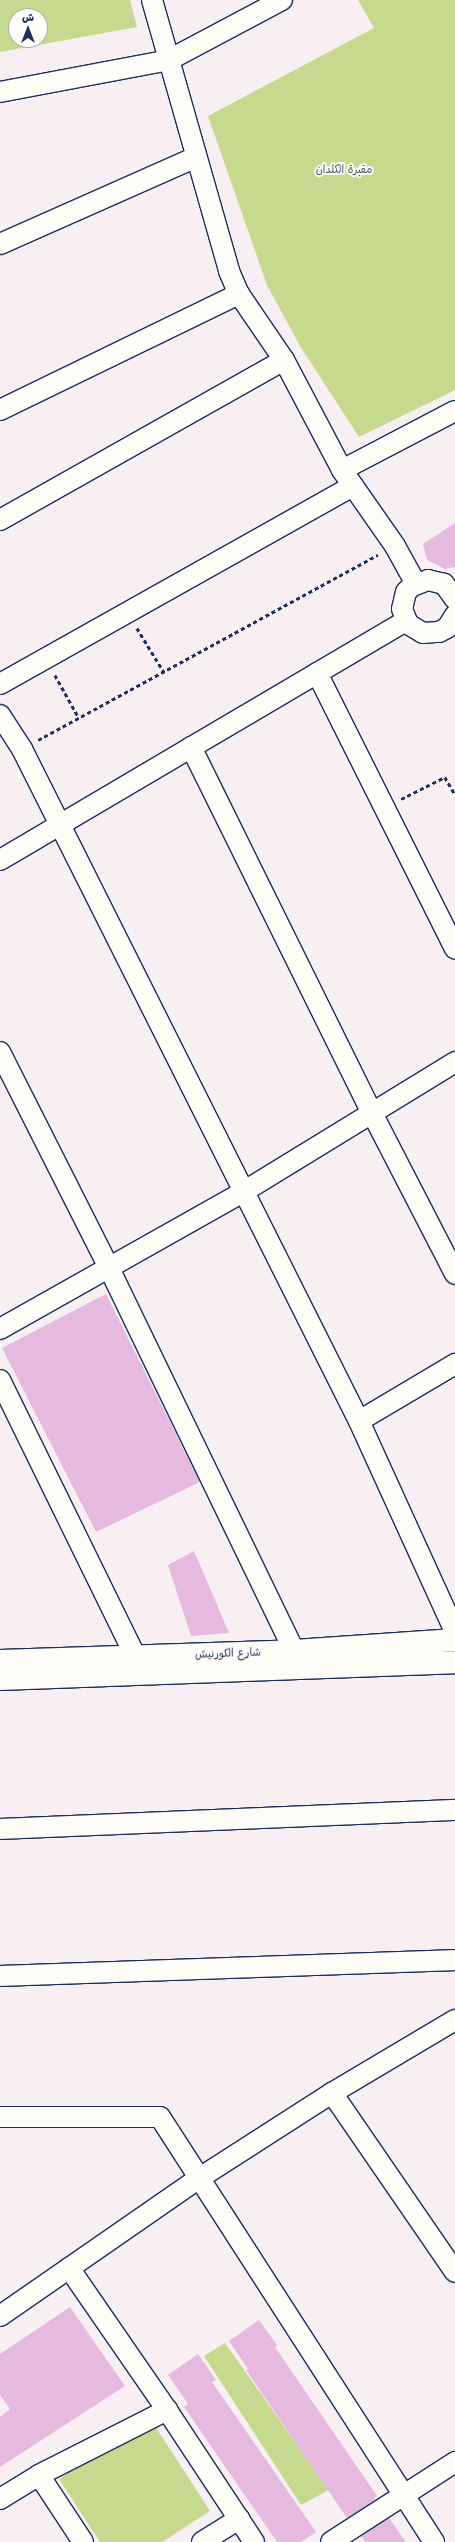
<!DOCTYPE html>
<meta charset="utf-8">
<style>
body{margin:0}
#map{position:relative;width:455px;height:2542px;overflow:hidden;background:#f8eff2;font-family:Mali,"Playpen Sans Arabic",sans-serif}
div>[style]{position:absolute}
[style*='--x']{left:calc(var(--x)*1px);top:calc(var(--y)*1px);width:calc(var(--w)*1px);rotate:calc(var(--a)*1deg)}
.green>*{inset:0;background:#c6d98e}
.building>*{inset:0;background:#e6badf}
.path>*{height:2.5px;margin-top:-1.25px;transform-origin:0;background:repeating-linear-gradient(90deg,#1b2f5e 0 4px,transparent 0 7px)}
.roads{filter:drop-shadow(1px 0 #1b2f5e) drop-shadow(-1px 0 #1b2f5e) drop-shadow(0 1px #1b2f5e) drop-shadow(0 -1px #1b2f5e)}
.minor>*{height:20px;margin:-10px;padding:0 10px;transform-origin:10px;border-radius:10px;background:#fdfcf7}
.tertiary>*{height:22px;margin:-11px;padding:0 11px;transform-origin:11px;border-radius:11px;background:#fdfcf7}
span{translate:-50% -50%;white-space:nowrap;text-align:center;line-height:1.15;-webkit-text-stroke:4px #fdfcf7;paint-order:stroke}
.park-label{font-size:11px;color:#465a6a}
.street-label{font-size:11px;color:#1b2f5e}
.north{position:absolute;left:8px;top:8px;width:40px;height:40px;box-sizing:border-box;background:#fdfcf7;border:1px solid #a3aaba;border-radius:50%;rotate:0deg;font-size:11px;font-weight:700;line-height:16px;text-align:center;color:#1b2f5e}
.north::after{content:'';display:block;margin:auto;width:14px;height:18px;background:#1b2f5e;clip-path:polygon(50% 0,100% 100%,50% 72%,0 100%)}
</style>
<div id="map">
<div class="green">
<i style="clip-path:polygon(evenodd,0 0,130px 0,137px 27px,0 52px,0 0,16px 16px,40px 16px,40px 40px,16px 40px,16px 16px)"></i>
<i style="clip-path:polygon(358px 0,455px 0,455px 390px,359px 437px,300px 346px,267px 285px,208px 116px,374px 28px)"></i>
<i style="clip-path:polygon(225px 2343px,329px 2490px,301px 2505px,204px 2356px)"></i>
<i style="clip-path:polygon(151px 2420px,210px 2511px,162px 2542px,100px 2542px,59px 2479px)"></i>
</div>
<div class="building">
<i style="clip-path:polygon(455px 523px,455px 567px,445px 569px,427px 560px,423px 544px)"></i>
<i style="clip-path:polygon(106px 1294px,200px 1482px,96px 1532px,2px 1348px)"></i>
<i style="clip-path:polygon(194px 1551px,229px 1633px,191px 1636px,168px 1565px)"></i>
<i style="clip-path:polygon(70px 2307px,125px 2386px,0 2467px,0 2417px,10px 2409px,0 2395px,0 2354px)"></i>
<i style="clip-path:polygon(259px 2320px,277px 2345px,275px 2347px,377px 2496px,374px 2498px,375px 2500px,347px 2518px,246px 2370px,248px 2369px,229px 2341px)"></i>
<i style="clip-path:polygon(198px 2354px,216px 2380px,212px 2382px,316px 2532px,301px 2542px,277px 2542px,184px 2407px,188px 2404px,168px 2375px)"></i>
<i style="clip-path:polygon(389px 2518px,406px 2542px,365px 2542px,361px 2536px)"></i>
</div>
<div class="path">
<i style="--x:137;--y:628;--w:52;--a:58.5"></i>
<i style="--x:55;--y:675;--w:49;--a:60.8"></i>
<i style="--x:38;--y:740;--w:387;--a:-28.6"></i>
<i style="--x:401;--y:799;--w:49;--a:-26.6"></i>
<i style="--x:445;--y:777;--w:20;--a:60"></i>
</div>
<div class="roads">
<div class="minor">
<i style="--x:152;--y:0;--w:282;--a:74.1"></i>
<i style="--x:229;--y:271;--w:25;--a:67"></i>
<i style="--x:239;--y:294;--w:80;--a:55.7"></i>
<i style="--x:284;--y:360;--w:124;--a:62.2"></i>
<i style="--x:342;--y:470;--w:93;--a:55.1"></i>
<i style="--x:395;--y:546;--w:43;--a:61.1"></i>
<i style="--x:0;--y:92;--w:172;--a:-10.7"></i>
<i style="--x:169;--y:60;--w:128;--a:-28"></i>
<i style="--x:0;--y:244;--w:214;--a:-23.9"></i>
<i style="--x:0;--y:410;--w:266;--a:-25.9"></i>
<i style="--x:342;--y:470;--w:127;--a:-27.6"></i>
<i style="--x:0;--y:520;--w:326;--a:-29.4"></i>
<i style="--x:455;--y:599;--w:19;--a:-126"></i>
<i style="--x:444;--y:584;--w:16;--a:-166"></i>
<i style="--x:428;--y:580;--w:17;--a:159"></i>
<i style="--x:412;--y:586;--w:8;--a:135"></i>
<i style="--x:406;--y:592;--w:17;--a:103"></i>
<i style="--x:402;--y:609;--w:16;--a:68"></i>
<i style="--x:408;--y:624;--w:17;--a:31"></i>
<i style="--x:423;--y:633;--w:16;--a:-4"></i>
<i style="--x:439;--y:632;--w:9;--a:-27"></i>
<i style="--x:447;--y:628;--w:15;--a:-58"></i>
<i style="--x:317;--y:673;--w:308;--a:63.4"></i>
<i style="--x:0;--y:684;--w:405;--a:-29.3"></i>
<i style="--x:0;--y:715;--w:40;--a:57.1"></i>
<i style="--x:22;--y:749;--w:752;--a:63.37"></i>
<i style="--x:359;--y:1421;--w:232;--a:65.5"></i>
<i style="--x:191;--y:747;--w:408;--a:63.7"></i>
<i style="--x:372;--y:1113;--w:181;--a:62.7"></i>
<i style="--x:0;--y:860;--w:471;--a:-30.5"></i>
<i style="--x:0;--y:1052;--w:242;--a:63.2"></i>
<i style="--x:109;--y:1268;--w:425;--a:64.2"></i>
<i style="--x:0;--y:1329;--w:279;--a:-29.4"></i>
<i style="--x:243;--y:1192;--w:249;--a:-31.5"></i>
<i style="--x:0;--y:1380;--w:309;--a:63.9"></i>
<i style="--x:359;--y:1421;--w:112;--a:-30.7"></i>
<i style="--x:0;--y:1829;--w:455;--a:-2.4"></i>
<i style="--x:0;--y:1976;--w:455;--a:-2"></i>
<i style="--x:332;--y:2093;--w:217;--a:55.5"></i>
<i style="--x:0;--y:2117;--w:160;--a:0"></i>
<i style="--x:160;--y:2117;--w:506;--a:57.19"></i>
<i style="--x:69;--y:2268;--w:173;--a:55.4"></i>
<i style="--x:167;--y:2410;--w:158;--a:56.6"></i>
<i style="--x:0;--y:2316;--w:241;--a:-34.7"></i>
<i style="--x:198;--y:2179;--w:159;--a:-32.7"></i>
<i style="--x:332;--y:2093;--w:143;--a:-30.7"></i>
<i style="--x:39;--y:2475;--w:80;--a:56.7"></i>
<i style="--x:0;--y:2499;--w:46;--a:-31.6"></i>
<i style="--x:39;--y:2475;--w:144;--a:-26.9"></i>
<i style="--x:202;--y:2542;--w:44;--a:-31.9"></i>
<i style="--x:331;--y:2542;--w:148;--a:-32.8"></i>
</div>
<div class="tertiary">
<i style="--x:0;--y:1661;--w:294;--a:-1.9"></i>
<i style="--x:294;--y:1651;--w:161;--a:-3.9"></i>
<i style="--x:0;--y:1679;--w:455;--a:-2.1"></i>
</div>
</div>
<div class="park-label">
<span style="left:344px;top:169px">مقبرة الكلدان</span>
</div>
<div class="street-label">
<span style="left:228px;top:1653px;rotate:-2deg">شارع الكورنيش</span>
</div>
<div class="north">ش</div>
</div>
